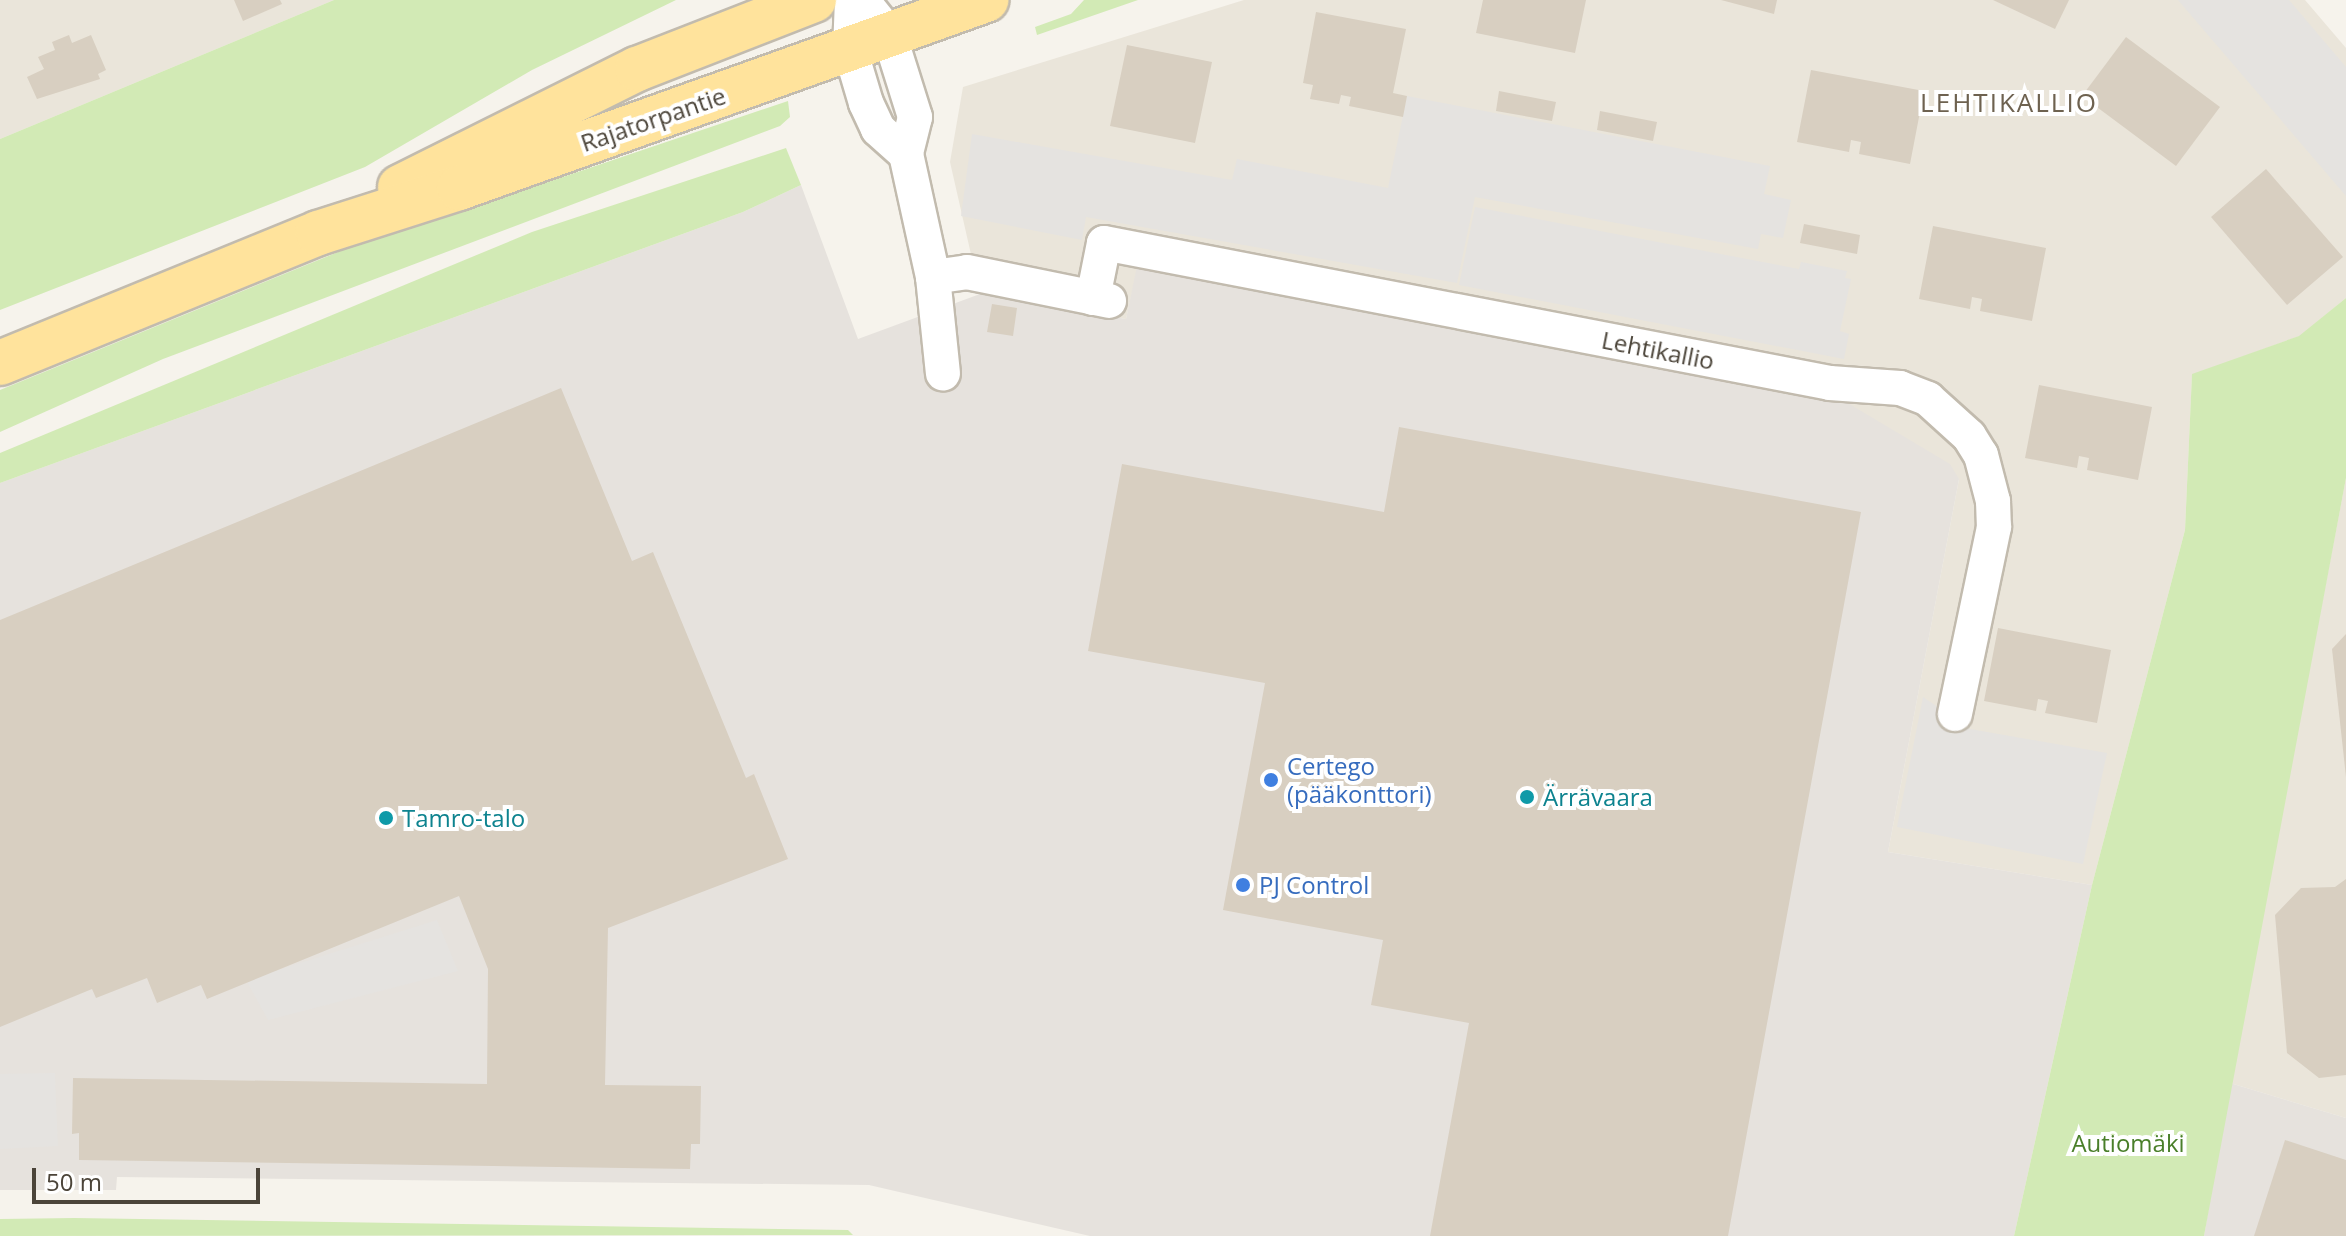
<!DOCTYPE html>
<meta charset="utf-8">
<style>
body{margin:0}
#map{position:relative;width:2346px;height:1236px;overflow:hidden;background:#f6f3ec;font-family:"Open Sans",sans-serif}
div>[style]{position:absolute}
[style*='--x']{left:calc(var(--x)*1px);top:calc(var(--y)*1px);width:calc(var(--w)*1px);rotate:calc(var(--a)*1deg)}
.residential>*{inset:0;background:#eae5da}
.industrial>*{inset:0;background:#e6e2dd}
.green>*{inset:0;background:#d2eab5}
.parking>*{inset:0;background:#e5e3e0}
.building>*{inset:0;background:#d8cfc1}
.roads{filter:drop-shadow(2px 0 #c2bbae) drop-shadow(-2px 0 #c2bbae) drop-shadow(0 2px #c2bbae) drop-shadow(0 -2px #c2bbae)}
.street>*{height:34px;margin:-17px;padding:0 17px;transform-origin:17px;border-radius:17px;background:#fff}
.primary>*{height:44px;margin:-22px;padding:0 22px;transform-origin:22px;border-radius:22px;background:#ffe39c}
.dots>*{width:22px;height:22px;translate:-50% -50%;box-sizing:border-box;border:4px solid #fff;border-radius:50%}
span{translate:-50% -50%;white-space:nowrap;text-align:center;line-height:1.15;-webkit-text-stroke:8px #fff;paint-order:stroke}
.street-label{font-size:24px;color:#4b4439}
.shop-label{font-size:24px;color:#366cbe}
.left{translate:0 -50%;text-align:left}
.culture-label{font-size:24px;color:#0d838f}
.park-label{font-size:24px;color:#4a7f2a}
.neighbourhood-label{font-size:26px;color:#6e6250;letter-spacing:2px}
.scale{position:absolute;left:32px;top:1168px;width:228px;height:36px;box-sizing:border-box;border:4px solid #4b4439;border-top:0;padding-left:10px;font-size:24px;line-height:28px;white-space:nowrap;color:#4b4439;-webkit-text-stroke:6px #fff;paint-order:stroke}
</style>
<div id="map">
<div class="residential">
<i style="clip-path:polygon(0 0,334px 0,0 139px)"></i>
<i style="clip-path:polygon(1244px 0,2305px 0,2346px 48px,2346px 298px,2300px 336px,2192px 375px,2185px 530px,2092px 885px,1888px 852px,1959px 479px,1138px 266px,1126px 319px,980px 294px,950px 162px,963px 87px)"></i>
<i style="clip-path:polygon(2346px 478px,2346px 1118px,2230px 1083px)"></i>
</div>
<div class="industrial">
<i style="clip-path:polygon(801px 185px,858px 339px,980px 294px,1126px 319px,1137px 266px,1841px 399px,1950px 464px,1959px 479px,1888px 852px,2092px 885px,2014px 1236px,1090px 1236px,869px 1185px,117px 1177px,116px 1190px,0 1190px,0 483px,743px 212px)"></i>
<i style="clip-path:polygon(2230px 1083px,2346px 1118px,2346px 1236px,2204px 1236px)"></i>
</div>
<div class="green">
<i style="clip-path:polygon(334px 0,676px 0,532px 70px,365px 167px,0 310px,0 139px)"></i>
<i style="clip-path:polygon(1084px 0,1138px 0,1037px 35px,1035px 27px,1071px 14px)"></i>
<i style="clip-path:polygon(788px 101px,790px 117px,780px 126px,163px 359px,0 432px,0 390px,419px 219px,542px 184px)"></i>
<i style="clip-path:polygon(786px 148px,801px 185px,743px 212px,0 483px,0 453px,532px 232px)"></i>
<i style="clip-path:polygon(2346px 298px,2346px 478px,2204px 1236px,2014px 1236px,2092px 885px,2185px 530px,2192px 374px,2299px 336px)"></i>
<i style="clip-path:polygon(74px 1218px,848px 1230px,853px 1235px,0 1236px,0 1219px)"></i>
</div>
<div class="parking">
<i style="clip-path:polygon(2178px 0,2289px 0,2346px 67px,2346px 196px)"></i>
<i style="clip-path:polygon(1407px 96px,1770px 166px,1764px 194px,1791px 200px,1783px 238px,1761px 234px,1758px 249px,1475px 197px,1457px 283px,1086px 217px,1082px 240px,961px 216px,972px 134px,1232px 180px,1237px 159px,1388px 188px)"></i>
<i style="clip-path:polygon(1475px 207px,1799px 269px,1801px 262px,1847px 271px,1845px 278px,1851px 279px,1840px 331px,1849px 334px,1844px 359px,1459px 285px)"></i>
<i style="clip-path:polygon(1923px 697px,1970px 729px,2107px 753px,2083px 864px,1897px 827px)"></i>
<i style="clip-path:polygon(437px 920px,458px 971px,268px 1020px,246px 980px)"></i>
<i style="clip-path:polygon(55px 1073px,58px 1146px,0 1149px,0 1074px)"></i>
</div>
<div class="building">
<i style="clip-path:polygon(234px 0,280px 0,282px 4px,243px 21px)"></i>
<i style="clip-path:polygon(1483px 0,1586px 0,1575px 53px,1476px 33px)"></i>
<i style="clip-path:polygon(1721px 0,1777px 0,1774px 14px)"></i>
<i style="clip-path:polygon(1993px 0,2069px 0,2055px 29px)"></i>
<i style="clip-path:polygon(1316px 12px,1406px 29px,1393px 93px,1407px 96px,1403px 117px,1349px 106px,1351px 97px,1341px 95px,1339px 104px,1310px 99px,1313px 85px,1303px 83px)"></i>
<i style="clip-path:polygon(69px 35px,72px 43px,91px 35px,106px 70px,98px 74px,100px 79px,37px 99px,27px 77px,44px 69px,38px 57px,55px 50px,52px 42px)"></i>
<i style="clip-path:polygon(2126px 37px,2220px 107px,2176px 166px,2082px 96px)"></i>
<i style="clip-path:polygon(1127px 45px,1212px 62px,1195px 143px,1110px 126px)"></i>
<i style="clip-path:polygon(1811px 70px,1924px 91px,1910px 164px,1859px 154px,1861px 142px,1851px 140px,1849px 152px,1797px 142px)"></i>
<i style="clip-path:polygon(1499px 91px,1556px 102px,1552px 121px,1496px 111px)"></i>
<i style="clip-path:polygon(1600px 111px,1657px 122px,1653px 141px,1597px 130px)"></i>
<i style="clip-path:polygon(2266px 169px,2343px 257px,2287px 305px,2211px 217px)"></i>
<i style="clip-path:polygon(1804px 224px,1860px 235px,1857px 254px,1800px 243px)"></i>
<i style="clip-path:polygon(1933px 226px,2046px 248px,2032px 321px,1980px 311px,1982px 299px,1972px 297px,1970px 309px,1919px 299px)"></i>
<i style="clip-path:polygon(992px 304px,1017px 308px,1013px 336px,987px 332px)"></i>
<i style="clip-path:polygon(2039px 385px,2152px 407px,2138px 480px,2087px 470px,2089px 458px,2079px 456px,2077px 468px,2025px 458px)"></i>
<i style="clip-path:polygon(561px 388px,632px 561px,653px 552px,746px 778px,754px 774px,788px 859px,608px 928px,605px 1085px,701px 1086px,700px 1144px,691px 1144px,690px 1169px,79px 1160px,79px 1133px,72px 1134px,73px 1078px,487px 1084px,488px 969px,459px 896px,207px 999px,201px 985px,157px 1003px,147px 978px,96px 998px,92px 989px,0 1027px,0 620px)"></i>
<i style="clip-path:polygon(1399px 427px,1861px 512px,1728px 1236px,1430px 1236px,1469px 1023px,1371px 1005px,1383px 940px,1223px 910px,1265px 683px,1088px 651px,1122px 464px,1384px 512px)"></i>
<i style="clip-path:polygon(1998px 628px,2111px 650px,2097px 723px,2045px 713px,2048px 701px,2038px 699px,2036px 711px,1984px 701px)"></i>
<i style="clip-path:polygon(2346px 634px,2346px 777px,2332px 649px)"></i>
<i style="clip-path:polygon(2346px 879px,2346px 1075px,2319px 1078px,2287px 1053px,2275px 915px,2301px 888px,2335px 887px)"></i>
<i style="clip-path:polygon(2285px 1140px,2346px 1160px,2346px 1236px,2254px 1236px)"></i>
</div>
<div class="roads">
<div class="street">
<i style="--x:852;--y:0;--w:49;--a:92.3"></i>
<i style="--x:850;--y:49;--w:56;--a:73.5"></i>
<i style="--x:866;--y:103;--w:29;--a:65"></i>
<i style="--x:878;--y:129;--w:38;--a:42"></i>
<i style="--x:862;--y:0;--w:43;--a:51.5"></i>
<i style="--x:889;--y:34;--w:87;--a:72.6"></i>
<i style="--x:915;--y:117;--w:38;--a:104"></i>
<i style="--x:906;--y:154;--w:126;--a:77.6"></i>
<i style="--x:933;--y:277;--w:97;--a:84.1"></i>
<i style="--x:933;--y:277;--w:34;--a:-8"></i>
<i style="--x:967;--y:272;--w:145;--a:11.5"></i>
<i style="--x:1093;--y:298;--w:56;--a:-78.7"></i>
<i style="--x:1104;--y:243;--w:739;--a:10.91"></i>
<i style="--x:1830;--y:383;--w:70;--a:4.1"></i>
<i style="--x:1900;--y:388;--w:30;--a:21"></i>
<i style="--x:1928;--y:399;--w:55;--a:42.1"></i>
<i style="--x:1969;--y:436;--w:22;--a:58"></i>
<i style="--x:1981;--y:455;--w:48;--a:75.4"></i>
<i style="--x:1993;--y:501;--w:26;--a:88"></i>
<i style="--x:1994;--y:527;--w:191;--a:101.8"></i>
</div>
<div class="primary">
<i style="--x:400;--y:187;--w:265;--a:-26.5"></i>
<i style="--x:637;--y:69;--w:190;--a:-21.3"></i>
<i style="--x:0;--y:363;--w:344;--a:-22.2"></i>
<i style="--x:318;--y:233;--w:148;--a:-17.7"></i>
<i style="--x:459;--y:188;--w:560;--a:-19.63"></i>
</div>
</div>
<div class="dots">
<i style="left:1271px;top:780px;background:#3f7fe0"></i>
<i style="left:1527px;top:797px;background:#0f9aa8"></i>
<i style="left:386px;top:818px;background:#0f9aa8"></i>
<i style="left:1243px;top:885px;background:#3f7fe0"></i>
</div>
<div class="street-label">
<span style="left:653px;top:119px;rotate:-19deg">Rajatorpantie</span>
<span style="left:1658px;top:350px;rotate:11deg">Lehtikallio</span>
</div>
<div class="shop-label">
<span class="left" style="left:1287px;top:780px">Certego<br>(pääkonttori)</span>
<span class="left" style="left:1259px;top:885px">PJ Control</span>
</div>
<div class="culture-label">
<span class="left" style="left:1543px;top:797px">Ärrävaara</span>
<span class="left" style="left:402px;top:818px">Tamro-talo</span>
</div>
<div class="park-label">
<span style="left:2128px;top:1143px">Autiomäki</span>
</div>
<div class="neighbourhood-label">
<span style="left:2009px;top:103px">LEHTIKALLIO</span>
</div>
<div class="scale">50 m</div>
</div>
